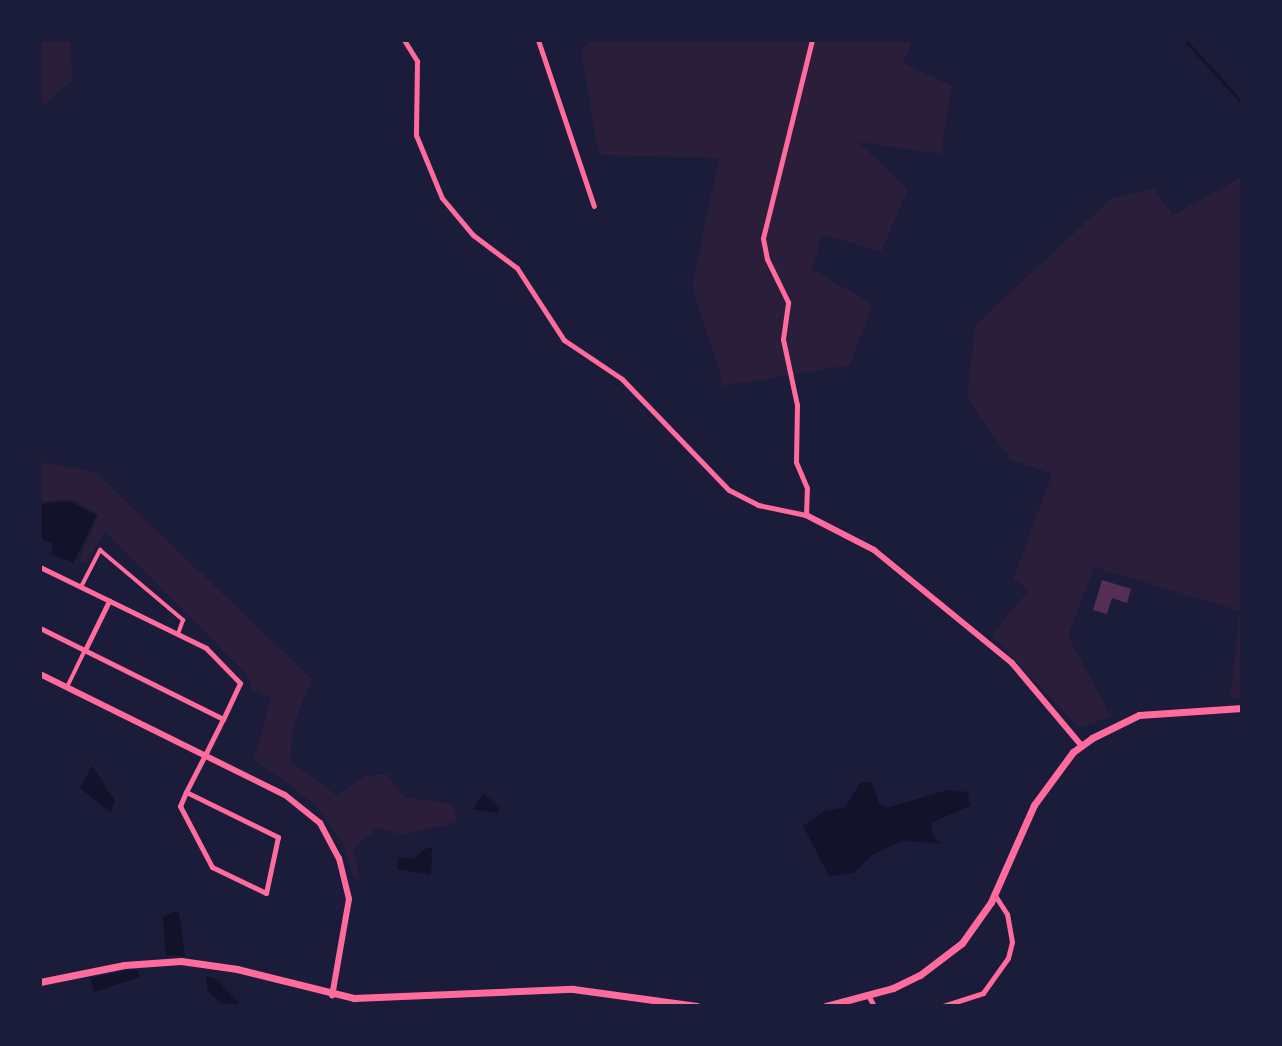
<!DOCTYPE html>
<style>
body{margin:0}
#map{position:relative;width:1282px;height:1046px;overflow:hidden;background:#1b1b3a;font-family:"Varela Round",sans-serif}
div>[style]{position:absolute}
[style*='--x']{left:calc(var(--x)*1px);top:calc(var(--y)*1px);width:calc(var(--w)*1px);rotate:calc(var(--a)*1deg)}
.green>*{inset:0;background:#2a1e3b}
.water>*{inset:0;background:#12122b}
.stream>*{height:3px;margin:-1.5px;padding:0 1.5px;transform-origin:1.5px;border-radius:1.5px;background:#12122b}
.building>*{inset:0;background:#542f53}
.pedestrian>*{height:4px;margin:-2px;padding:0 2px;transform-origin:2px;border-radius:2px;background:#ff6b9d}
.minor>*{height:5px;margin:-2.5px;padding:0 2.5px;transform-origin:2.5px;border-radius:2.5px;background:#ff6b9d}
.tertiary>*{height:6px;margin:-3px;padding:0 3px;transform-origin:3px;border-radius:3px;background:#ff6b9d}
.secondary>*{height:7px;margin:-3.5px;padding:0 3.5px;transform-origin:3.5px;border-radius:3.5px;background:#ff6b9d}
span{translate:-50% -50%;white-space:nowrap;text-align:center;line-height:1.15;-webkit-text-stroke:8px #1b1b3a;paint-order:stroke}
.frame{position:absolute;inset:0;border:42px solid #1b1b3a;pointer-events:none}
</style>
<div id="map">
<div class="green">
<i style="clip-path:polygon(40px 40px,70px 40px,72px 73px,72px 80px,40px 109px)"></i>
<i style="clip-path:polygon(592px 40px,913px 40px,903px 63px,952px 86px,941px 154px,858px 142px,908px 189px,881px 252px,822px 234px,812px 269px,872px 304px,850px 365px,724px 386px,692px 287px,719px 158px,599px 155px,581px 49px)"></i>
<i style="clip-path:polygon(1242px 177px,1242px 698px,1230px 699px,1240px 611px,1094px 567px,1068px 636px,1111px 716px,1079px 728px,991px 635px,1029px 590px,1013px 579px,1052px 474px,1010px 459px,967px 397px,975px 325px,1112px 198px,1154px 189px,1173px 215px)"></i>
<i style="clip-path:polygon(40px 462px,95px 472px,312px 679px,292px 729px,291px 763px,338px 796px,364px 776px,387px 774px,404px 797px,452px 804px,458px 822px,403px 835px,377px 828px,353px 849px,360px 879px,354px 879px,342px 842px,314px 803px,254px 759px,271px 699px,253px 690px,248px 676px,105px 531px,87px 563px,79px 560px,99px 514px,70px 499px,40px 502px)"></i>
</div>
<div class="water">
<i style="clip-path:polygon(69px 501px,97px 515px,73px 563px,51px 554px,53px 544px,40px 538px,40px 504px)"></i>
<i style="clip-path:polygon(92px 766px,115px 801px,111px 813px,80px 788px)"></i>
<i style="clip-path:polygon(872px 782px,879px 804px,886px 808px,948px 790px,967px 792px,971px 806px,932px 822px,932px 834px,941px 844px,903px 840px,872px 855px,854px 873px,829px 876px,803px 826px,824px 811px,845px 807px,860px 783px)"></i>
<i style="clip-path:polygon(484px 793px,500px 809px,498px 813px,473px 809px)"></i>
<i style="clip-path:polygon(427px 848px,432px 848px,431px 875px,397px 869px,398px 857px,413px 859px)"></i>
<i style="clip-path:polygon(173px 912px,179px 913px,185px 956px,166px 955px,163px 917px)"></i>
<i style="clip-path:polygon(131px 970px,137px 970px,140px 977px,94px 992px,90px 978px)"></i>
<i style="clip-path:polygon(206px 976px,216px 979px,242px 1006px,223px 1006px,207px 990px)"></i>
</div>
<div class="stream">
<i style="--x:1185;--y:40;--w:85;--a:47.9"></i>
</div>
<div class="building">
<i style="clip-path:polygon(1102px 580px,1131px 589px,1127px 603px,1112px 598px,1107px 614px,1093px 610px)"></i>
</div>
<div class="pedestrian">
<i style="--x:81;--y:587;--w:42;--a:-62.8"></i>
<i style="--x:100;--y:550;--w:109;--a:40.1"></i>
<i style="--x:183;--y:620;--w:15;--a:110"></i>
<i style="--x:67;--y:687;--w:41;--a:-64.1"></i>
</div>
<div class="minor">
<i style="--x:404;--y:40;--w:25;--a:58"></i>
<i style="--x:417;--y:61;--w:74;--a:90.8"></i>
<i style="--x:416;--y:135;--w:68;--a:67.6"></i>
<i style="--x:442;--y:198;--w:48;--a:50"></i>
<i style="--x:473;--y:235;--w:55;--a:36.9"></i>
<i style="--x:517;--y:268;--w:86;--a:56.9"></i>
<i style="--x:564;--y:340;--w:70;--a:33.9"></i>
<i style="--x:622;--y:379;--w:154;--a:46.1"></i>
<i style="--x:729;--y:490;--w:33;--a:27"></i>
<i style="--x:758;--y:505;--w:49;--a:11.8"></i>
<i style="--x:806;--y:515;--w:27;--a:-88"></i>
<i style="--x:807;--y:488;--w:28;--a:-113"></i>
<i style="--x:796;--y:462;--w:57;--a:-89"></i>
<i style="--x:797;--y:405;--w:67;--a:-102"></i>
<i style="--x:783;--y:339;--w:37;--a:-82"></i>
<i style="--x:788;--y:302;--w:48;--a:-116"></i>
<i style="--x:767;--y:259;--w:21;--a:-101"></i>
<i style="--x:763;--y:238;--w:204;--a:-76.1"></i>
<i style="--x:538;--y:40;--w:175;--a:71.4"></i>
<i style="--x:40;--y:567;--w:185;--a:26"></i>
<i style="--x:206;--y:648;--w:49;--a:45.8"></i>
<i style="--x:240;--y:683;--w:40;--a:115"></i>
<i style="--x:223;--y:719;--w:40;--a:116.6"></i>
<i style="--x:205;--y:755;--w:42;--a:117.2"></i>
<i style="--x:186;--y:792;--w:15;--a:113"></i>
<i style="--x:180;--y:806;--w:69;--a:62.3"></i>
<i style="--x:212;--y:867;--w:60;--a:25.7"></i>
<i style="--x:266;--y:893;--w:57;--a:-77.9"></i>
<i style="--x:278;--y:837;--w:102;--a:-153.9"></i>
<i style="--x:40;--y:628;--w:204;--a:26.4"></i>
<i style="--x:85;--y:650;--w:55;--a:-63.9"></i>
<i style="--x:869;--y:997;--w:10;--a:61"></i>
<i style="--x:943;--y:1006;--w:42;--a:-18"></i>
<i style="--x:983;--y:993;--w:43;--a:-54.5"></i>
<i style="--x:1008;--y:958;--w:16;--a:-76"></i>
<i style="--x:1012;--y:942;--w:28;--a:-100"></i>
<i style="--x:1007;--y:914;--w:24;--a:-123"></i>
</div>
<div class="tertiary">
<i style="--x:806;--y:515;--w:76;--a:27.2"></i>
<i style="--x:874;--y:550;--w:178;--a:39.3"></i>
<i style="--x:1012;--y:663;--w:107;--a:49.9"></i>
<i style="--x:40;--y:674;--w:273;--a:26.3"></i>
<i style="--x:285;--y:795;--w:45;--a:38.7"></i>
<i style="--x:320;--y:823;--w:40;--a:62"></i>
<i style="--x:339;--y:858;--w:42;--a:76.3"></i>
<i style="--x:349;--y:899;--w:98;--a:99.9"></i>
</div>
<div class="secondary">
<i style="--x:40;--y:982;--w:86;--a:-11.4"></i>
<i style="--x:124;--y:965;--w:57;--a:-4"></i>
<i style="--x:181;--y:961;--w:57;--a:8.1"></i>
<i style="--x:237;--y:969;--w:121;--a:13.9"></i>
<i style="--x:354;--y:998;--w:219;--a:-2.4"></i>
<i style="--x:573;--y:989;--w:125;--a:7.8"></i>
<i style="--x:826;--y:1006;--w:69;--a:-15"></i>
<i style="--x:893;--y:988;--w:30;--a:-26"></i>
<i style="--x:920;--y:975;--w:53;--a:-37.3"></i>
<i style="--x:962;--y:943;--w:50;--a:-54.7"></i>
<i style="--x:991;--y:902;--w:106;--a:-66.1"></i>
<i style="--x:1034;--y:805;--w:66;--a:-53.7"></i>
<i style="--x:1073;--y:752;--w:24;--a:-36"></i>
<i style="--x:1092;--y:738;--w:52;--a:-26.1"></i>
<i style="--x:1139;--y:715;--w:103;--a:-3.9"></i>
</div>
<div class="frame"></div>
</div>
